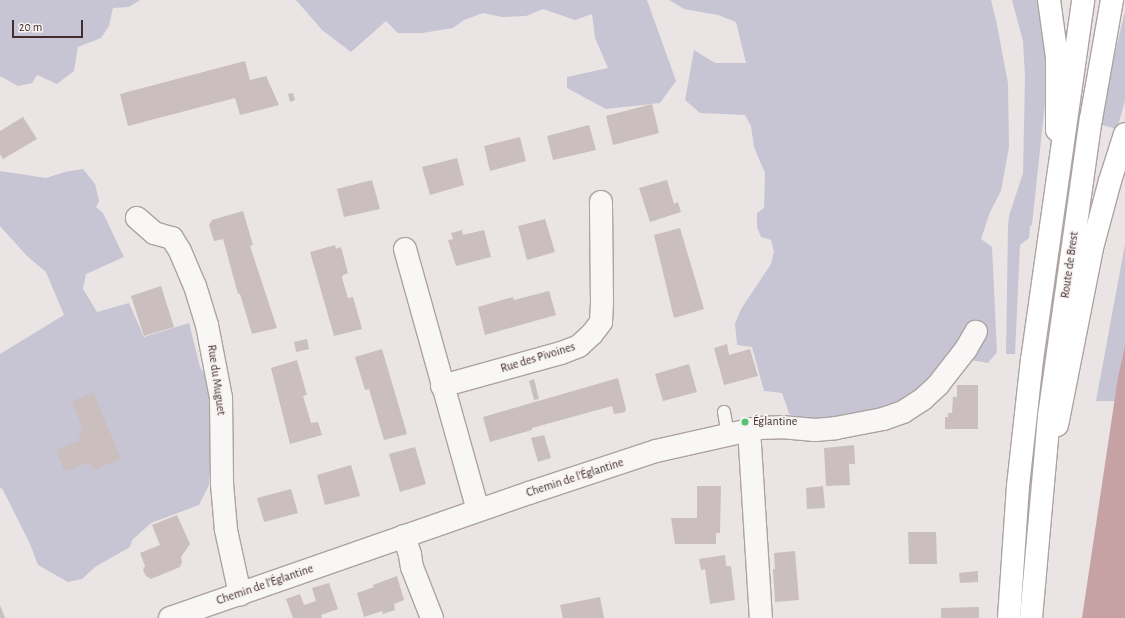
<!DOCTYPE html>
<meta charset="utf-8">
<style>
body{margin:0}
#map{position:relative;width:1125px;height:618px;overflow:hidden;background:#eae4e4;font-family:"Alegreya Sans",sans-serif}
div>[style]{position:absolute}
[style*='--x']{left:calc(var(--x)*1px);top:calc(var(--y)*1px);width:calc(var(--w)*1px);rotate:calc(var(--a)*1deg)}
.green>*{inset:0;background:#c7c5d3}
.water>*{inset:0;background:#c7a2a5}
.building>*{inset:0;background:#cabebe}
.roads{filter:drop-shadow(1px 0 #ada2a2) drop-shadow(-1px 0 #ada2a2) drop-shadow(0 1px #ada2a2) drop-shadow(0 -1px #ada2a2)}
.lane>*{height:12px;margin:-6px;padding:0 6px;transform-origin:6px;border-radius:6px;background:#f9f6f6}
.street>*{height:22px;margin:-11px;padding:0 11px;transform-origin:11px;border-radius:11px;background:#f9f6f6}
.secondary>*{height:22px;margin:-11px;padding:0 11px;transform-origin:11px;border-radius:11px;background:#fff}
.primary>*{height:22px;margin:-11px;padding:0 11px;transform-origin:11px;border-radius:11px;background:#fff}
.dots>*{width:11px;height:11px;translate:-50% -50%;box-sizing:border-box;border:2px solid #f8f3f3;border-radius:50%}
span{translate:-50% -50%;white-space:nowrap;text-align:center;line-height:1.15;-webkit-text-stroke:3.5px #f8f3f3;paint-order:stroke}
.street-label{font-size:12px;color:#412d2d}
.poi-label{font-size:12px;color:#412d2d}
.left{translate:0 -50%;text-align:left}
.scale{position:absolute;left:12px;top:20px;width:71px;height:18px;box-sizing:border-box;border:2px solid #412d2d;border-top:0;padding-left:5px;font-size:12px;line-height:14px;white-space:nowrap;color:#412d2d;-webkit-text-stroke:3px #f8f3f3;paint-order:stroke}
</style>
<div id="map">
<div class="green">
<i style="clip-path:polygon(0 0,140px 0,129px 7px,113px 8px,109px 26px,101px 38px,78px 47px,74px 71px,57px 84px,37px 75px,32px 83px,18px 86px,0 76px)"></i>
<i style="clip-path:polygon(296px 0,647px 0,676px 81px,660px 103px,606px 109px,567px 88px,567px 77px,608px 68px,595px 38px,592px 14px,575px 20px,543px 9px,526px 16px,502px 17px,483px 13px,464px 20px,453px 28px,422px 33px,398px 33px,386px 21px,351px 52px,322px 30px)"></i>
<i style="clip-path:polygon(669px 0,991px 0,996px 20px,1008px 83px,1009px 147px,1001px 191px,990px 212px,981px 239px,992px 247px,997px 352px,988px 363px,970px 360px,900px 409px,799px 424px,789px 413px,782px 393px,764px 391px,752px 347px,737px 345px,735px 324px,741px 309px,771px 264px,774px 251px,771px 240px,761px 237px,757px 227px,757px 213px,764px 208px,765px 173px,754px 147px,751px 126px,745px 115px,700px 113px,685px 100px,694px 50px,715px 63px,746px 63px,736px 22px,718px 15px,684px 9px)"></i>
<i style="clip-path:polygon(1012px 0,1042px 0,1047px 84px,1032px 225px,1030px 226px,1029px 238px,1020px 245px,1015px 354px,1006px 354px,1008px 225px,1009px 216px,1023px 173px,1025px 77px,1023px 41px)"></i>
<i style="clip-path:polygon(1125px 11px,1125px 101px,1117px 129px,1098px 124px)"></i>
<i style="clip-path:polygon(83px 169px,95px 184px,99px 201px,96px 207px,103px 213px,124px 257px,86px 274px,83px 289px,97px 312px,129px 303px,144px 337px,189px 323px,200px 367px,210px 383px,213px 435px,209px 485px,199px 505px,151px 523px,132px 540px,130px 547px,95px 567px,82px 579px,68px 582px,38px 565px,30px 544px,3px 490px,0 487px,0 354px,64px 315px,46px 272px,27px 256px,0 226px,0 171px,46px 178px,65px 172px)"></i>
<i style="clip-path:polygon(1125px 244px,1125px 384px,1120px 401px,1096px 401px)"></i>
</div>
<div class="water">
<i style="clip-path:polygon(1125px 346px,1125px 618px,1082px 618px,1118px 377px)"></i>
</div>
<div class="building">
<i style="clip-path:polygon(245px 61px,250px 80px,266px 76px,279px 105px,240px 115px,235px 98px,128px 126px,120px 94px)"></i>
<i style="clip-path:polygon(293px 93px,295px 100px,290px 102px,288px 94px)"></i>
<i style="clip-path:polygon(652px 104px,659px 133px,613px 145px,606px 116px)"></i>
<i style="clip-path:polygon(23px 117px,37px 139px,3px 159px,0 154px,0 131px)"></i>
<i style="clip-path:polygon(589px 125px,596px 150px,553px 160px,547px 136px)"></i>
<i style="clip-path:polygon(520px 137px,526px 161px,490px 171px,484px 146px)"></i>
<i style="clip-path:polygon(457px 158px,464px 185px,430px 195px,422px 167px)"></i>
<i style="clip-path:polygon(372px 180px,380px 209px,344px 217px,337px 189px)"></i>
<i style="clip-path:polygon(667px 180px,674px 204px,678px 202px,681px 212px,650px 222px,639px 188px)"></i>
<i style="clip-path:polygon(243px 211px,253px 245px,250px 246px,277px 328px,252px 334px,240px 294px,238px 294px,223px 239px,214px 241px,209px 225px,212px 220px)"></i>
<i style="clip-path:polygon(545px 219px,555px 252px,527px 260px,518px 226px)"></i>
<i style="clip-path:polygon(680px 228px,704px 309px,674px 318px,654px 235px)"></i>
<i style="clip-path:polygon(462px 230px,463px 235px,484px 230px,491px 257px,456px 266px,448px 240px,453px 239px,451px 233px)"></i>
<i style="clip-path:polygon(335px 245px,336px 249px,341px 247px,348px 273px,343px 275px,342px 278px,348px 298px,353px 297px,362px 329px,334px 336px,310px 252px)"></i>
<i style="clip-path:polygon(161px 286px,174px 327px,144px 336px,131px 296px)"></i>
<i style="clip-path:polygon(549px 291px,556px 315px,485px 335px,478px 307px,513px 297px,514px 300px)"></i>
<i style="clip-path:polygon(307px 339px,309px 349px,296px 352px,294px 342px)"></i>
<i style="clip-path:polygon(727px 344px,729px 355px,750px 349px,758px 376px,724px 385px,714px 348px)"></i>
<i style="clip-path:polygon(382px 349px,407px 434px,384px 440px,369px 389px,365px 390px,355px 357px)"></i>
<i style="clip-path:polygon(297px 360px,307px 395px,303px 396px,311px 423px,318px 422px,322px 435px,290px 444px,271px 368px)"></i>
<i style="clip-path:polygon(689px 364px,697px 392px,663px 401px,655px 374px)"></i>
<i style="clip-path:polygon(618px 378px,626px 409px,625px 412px,614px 414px,612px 406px,532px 428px,532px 430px,490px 442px,483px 417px)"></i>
<i style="clip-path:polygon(534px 379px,539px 399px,534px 400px,529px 381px)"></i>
<i style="clip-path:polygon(957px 385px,978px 385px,978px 429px,945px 429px,945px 417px,948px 417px,948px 413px,952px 413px,953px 397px,957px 397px)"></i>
<i style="clip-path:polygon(93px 392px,121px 459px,94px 470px,90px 462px,65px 472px,56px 450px,81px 440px,78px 432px,83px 430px,72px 401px)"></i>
<i style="clip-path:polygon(544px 435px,551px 458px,538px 462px,531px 438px)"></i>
<i style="clip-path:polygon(854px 445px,855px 464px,849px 464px,850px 485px,826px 486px,824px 448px)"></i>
<i style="clip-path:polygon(415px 447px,426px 484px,400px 492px,389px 454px)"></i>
<i style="clip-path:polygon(351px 465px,360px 496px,325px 505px,317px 475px)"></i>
<i style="clip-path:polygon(697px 486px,721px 486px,720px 533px,716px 533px,716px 544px,675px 544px,671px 518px,697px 518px)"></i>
<i style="clip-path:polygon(823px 486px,825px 508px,807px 509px,806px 488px)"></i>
<i style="clip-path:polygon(291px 489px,298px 513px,264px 522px,257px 498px)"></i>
<i style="clip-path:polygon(177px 515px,190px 544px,181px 557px,182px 562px,180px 567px,151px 579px,146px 576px,143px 570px,145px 566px,140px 553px,160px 545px,152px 525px)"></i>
<i style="clip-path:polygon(908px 532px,936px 532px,937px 564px,909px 564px)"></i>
<i style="clip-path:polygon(795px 551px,799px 600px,775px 602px,773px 569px,775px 569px,774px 553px)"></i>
<i style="clip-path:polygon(725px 555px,726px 566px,731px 566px,735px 600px,710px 604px,705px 569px,701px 570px,699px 559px)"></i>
<i style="clip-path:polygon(978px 571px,978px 582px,960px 583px,959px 573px)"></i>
<i style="clip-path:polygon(397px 576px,404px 600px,394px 604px,395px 610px,383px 614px,382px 611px,364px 617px,357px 593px,374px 587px,373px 585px)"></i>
<i style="clip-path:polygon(329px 583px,338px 609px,321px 615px,322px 618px,293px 618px,286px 599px,300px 594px,304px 605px,316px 601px,312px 588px)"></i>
<i style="clip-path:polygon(600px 597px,604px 618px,563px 618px,560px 605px)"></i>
<i style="clip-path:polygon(0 605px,5px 618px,0 618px)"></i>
<i style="clip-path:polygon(979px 607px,979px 618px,941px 618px,941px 608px)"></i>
</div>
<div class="roads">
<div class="lane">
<i style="--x:724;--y:412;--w:22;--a:80"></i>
</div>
<div class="street">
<i style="--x:137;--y:218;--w:23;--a:41"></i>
<i style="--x:154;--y:233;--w:19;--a:16"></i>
<i style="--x:172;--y:238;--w:15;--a:58"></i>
<i style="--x:180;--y:251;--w:38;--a:67"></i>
<i style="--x:195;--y:286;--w:41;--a:72.9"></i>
<i style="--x:207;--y:325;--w:74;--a:79.1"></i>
<i style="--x:221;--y:398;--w:86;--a:89.3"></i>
<i style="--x:222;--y:484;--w:46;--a:85"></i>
<i style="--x:226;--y:530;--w:66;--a:77.7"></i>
<i style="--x:405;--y:249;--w:271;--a:74.4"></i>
<i style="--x:442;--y:386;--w:123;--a:-15.5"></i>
<i style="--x:561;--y:353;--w:19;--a:-21"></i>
<i style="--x:579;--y:346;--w:18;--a:-43"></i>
<i style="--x:592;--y:334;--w:15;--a:-53"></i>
<i style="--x:601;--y:322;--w:20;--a:-87"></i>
<i style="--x:602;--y:302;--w:100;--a:-90.6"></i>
<i style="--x:749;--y:429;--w:189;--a:86.4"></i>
<i style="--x:404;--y:536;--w:20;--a:72"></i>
<i style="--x:410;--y:555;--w:12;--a:81"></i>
<i style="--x:412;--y:567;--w:55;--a:68.6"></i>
<i style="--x:170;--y:618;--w:380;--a:-19.2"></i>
<i style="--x:529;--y:493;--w:134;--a:-18.3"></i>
<i style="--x:656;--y:451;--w:105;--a:-12.7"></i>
<i style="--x:758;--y:428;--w:23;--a:-2"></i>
<i style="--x:781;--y:427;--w:34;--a:5"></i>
<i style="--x:815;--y:430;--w:21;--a:-5"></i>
<i style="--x:836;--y:428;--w:48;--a:-10.8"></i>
<i style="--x:883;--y:419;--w:21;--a:-19"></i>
<i style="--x:903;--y:412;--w:24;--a:-33"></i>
<i style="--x:923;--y:399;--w:21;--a:-43"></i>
<i style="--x:938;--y:385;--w:46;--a:-52.1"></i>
<i style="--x:966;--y:349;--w:20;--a:-60"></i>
</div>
<div class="secondary">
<i style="--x:1049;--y:0;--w:59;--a:82.1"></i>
<i style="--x:1057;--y:58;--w:72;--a:90"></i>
<i style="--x:1057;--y:425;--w:180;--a:-78.8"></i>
<i style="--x:1092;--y:248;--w:69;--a:-75"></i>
<i style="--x:1110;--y:181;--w:49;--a:-72.3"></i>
</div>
<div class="primary">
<i style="--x:1009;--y:618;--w:132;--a:-86.1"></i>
<i style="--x:1018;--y:486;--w:127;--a:-83.7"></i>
<i style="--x:1032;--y:360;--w:364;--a:-81.9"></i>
<i style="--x:1031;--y:618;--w:203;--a:-84.9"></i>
<i style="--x:1049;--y:416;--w:300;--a:-82"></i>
<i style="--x:1091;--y:119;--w:121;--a:-80"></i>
</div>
</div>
<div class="dots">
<i style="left:745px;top:422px;background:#55c370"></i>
</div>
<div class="street-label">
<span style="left:1070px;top:265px;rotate:-82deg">Route de Brest</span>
<span style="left:538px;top:358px;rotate:-17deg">Rue des Pivoines</span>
<span style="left:216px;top:380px;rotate:82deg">Rue du Muguet</span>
<span style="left:575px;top:478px;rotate:-18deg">Chemin de l'Églantine</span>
<span style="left:265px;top:585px;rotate:-19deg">Chemin de l'Églantine</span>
</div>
<div class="poi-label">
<span class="left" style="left:753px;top:422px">Églantine</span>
</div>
<div class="scale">20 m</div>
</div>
